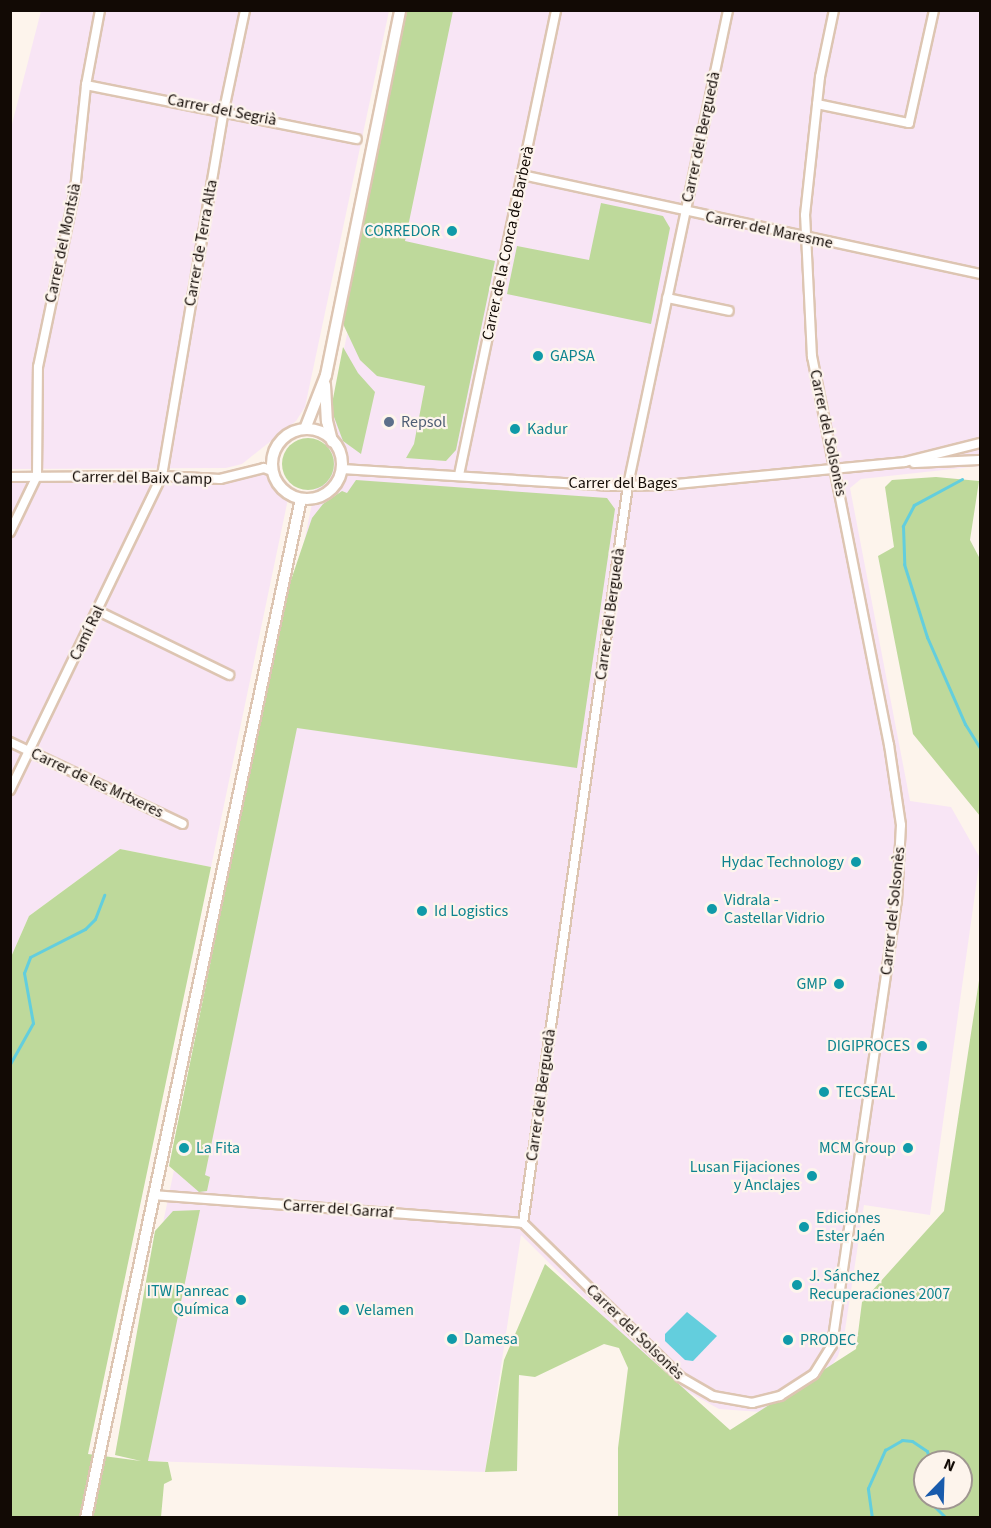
<!DOCTYPE html>
<meta charset="utf-8">
<style>
body{margin:0}
#map{position:relative;width:991px;height:1528px;overflow:hidden;background:#fdf4ec;font-family:"Source Sans 3",sans-serif}
div>[style]{position:absolute}
[style*='--x']{left:calc(var(--x)*1px);top:calc(var(--y)*1px);width:calc(var(--w)*1px);rotate:calc(var(--a)*1deg)}
.industrial>*{inset:0;background:#f8e5f5}
.green>*{inset:0;background:#bed99b}
.round{border-radius:50%}
.water>*{inset:0;background:#63cedd}
.stream>*{height:3px;margin:-1.5px;padding:0 1.5px;transform-origin:1.5px;border-radius:1.5px;background:#63cedd}
.roads{filter:drop-shadow(2px 0 #ddc5b2) drop-shadow(-2px 0 #ddc5b2) drop-shadow(0 2px #ddc5b2) drop-shadow(0 -2px #ddc5b2)}
.minor>*{height:8px;margin:-4px;padding:0 4px;transform-origin:4px;border-radius:4px;background:#fff}
.tertiary>*{height:10px;margin:-5px;padding:0 5px;transform-origin:5px;border-radius:5px;background:#fff}
.tertiary>.ring{margin:-5px;padding:0;box-sizing:content-box;background:none;border:10px solid #fff;border-radius:50%}
.dots>*{width:16px;height:16px;translate:-50% -50%;box-sizing:border-box;border:3px solid #fdf4ec;border-radius:50%}
span{translate:-50% -50%;white-space:nowrap;text-align:center;line-height:1.15;-webkit-text-stroke:4.5px #fdf4ec;paint-order:stroke}
.street-label{font-size:16px;color:#120a05}
.culture-label{font-size:16px;color:#0d838f}
.right{translate:-100% -50%;text-align:right}
.left{translate:0 -50%;text-align:left}
.service-label{font-size:16px;color:#4e5e75}
.frame{position:absolute;inset:0;border:12px solid #120a05;pointer-events:none}
.north{position:absolute;left:913px;top:1450px;width:60px;height:60px;box-sizing:border-box;background:#fdf4ec;border:2px solid #9f9690;border-radius:50%;rotate:23deg;font-size:16px;font-weight:700;line-height:24px;text-align:center;color:#120a05}
.north::after{content:'';display:block;margin:auto;width:21px;height:27px;background:#195bac;clip-path:polygon(50% 0,100% 100%,50% 72%,0 100%)}
</style>
<div id="map">
<div class="industrial">
<i style="clip-path:polygon(41px 11px,389px 11px,305px 407px,296px 421px,242px 464px,226px 468px,11px 469px,11px 128px)"></i>
<i style="clip-path:polygon(414px 11px,980px 11px,980px 466px,861px 479px,850px 488px,910px 801px,951px 807px,980px 858px,930px 1215px,864px 1205px,844px 1337px,838px 1356px,824px 1377px,761px 1412px,719px 1409px,667px 1380px,521px 1235px,485px 1472px,147px 1461px,115px 1455px)"></i>
<i style="clip-path:polygon(272px 471px,288px 499px,211px 867px,120px 849px,29px 916px,11px 957px,11px 477px,190px 479px)"></i>
</div>
<div class="green">
<i style="clip-path:polygon(407px 11px,453px 11px,405px 241px,495px 261px,456px 450px,446px 461px,406px 458px,414px 444px,425px 386px,377px 376px,360px 360px,344px 326px,344px 313px)"></i>
<i style="clip-path:polygon(601px 203px,663px 216px,670px 228px,651px 324px,507px 294px,517px 246px,589px 260px)"></i>
<i style="clip-path:polygon(343px 347px,358px 373px,375px 392px,361px 454px,343px 441px,331px 409px)"></i>
<i class="round" style="left:282px;top:438px;width:52px;height:52px"></i>
<i style="clip-path:polygon(936px 477px,979px 481px,970px 540px,980px 559px,980px 816px,913px 734px,878px 556px,894px 547px,885px 487px,892px 480px)"></i>
<i style="clip-path:polygon(356px 480px,607px 498px,615px 509px,577px 768px,297px 728px,205px 1175px,210px 1177px,207px 1191px,199px 1192px,169px 1166px,275px 646px,289px 586px,312px 518px,323px 504px,342px 491px,347px 493px)"></i>
<i style="clip-path:polygon(120px 849px,211px 867px,88px 1454px,141px 1461px,115px 1455px,155px 1231px,173px 1211px,200px 1210px,148px 1461px,168px 1462px,172px 1480px,164px 1484px,161px 1517px,11px 1518px,11px 957px,29px 916px)"></i>
<i style="clip-path:polygon(evenodd,980px 974px,980px 1517px,618px 1517px,618px 1448px,628px 1368px,619px 1348px,604px 1344px,535px 1377px,519px 1375px,517px 1471px,485px 1472px,504px 1360px,545px 1264px,730px 1430px,856px 1349px,862px 1302px,944px 1211px,980px 974px,925px 1462px,961px 1462px,961px 1498px,925px 1498px,925px 1462px)"></i>
</div>
<div class="water">
<i style="clip-path:polygon(687px 1312px,717px 1336px,693px 1361px,685px 1360px,665px 1341px,665px 1334px)"></i>
</div>
<div class="stream">
<i style="--x:962;--y:479;--w:55;--a:151.6"></i>
<i style="--x:914;--y:505;--w:24;--a:118"></i>
<i style="--x:903;--y:526;--w:38;--a:88"></i>
<i style="--x:904;--y:564;--w:77;--a:72.5"></i>
<i style="--x:927;--y:637;--w:95;--a:66.4"></i>
<i style="--x:965;--y:724;--w:28;--a:58"></i>
<i style="--x:10;--y:1064;--w:47;--a:-60.7"></i>
<i style="--x:33;--y:1023;--w:51;--a:-100.2"></i>
<i style="--x:24;--y:973;--w:17;--a:-69"></i>
<i style="--x:30;--y:957;--w:62;--a:-27"></i>
<i style="--x:85;--y:929;--w:14;--a:-45"></i>
<i style="--x:95;--y:919;--w:26;--a:-69"></i>
<i style="--x:10;--y:1093;--w:14;--a:90"></i>
<i style="--x:925;--y:1473;--w:11;--a:117"></i>
<i style="--x:920;--y:1483;--w:15;--a:70"></i>
<i style="--x:926;--y:1498;--w:28;--a:45"></i>
<i style="--x:872;--y:1518;--w:30;--a:-98"></i>
<i style="--x:868;--y:1488;--w:42;--a:-65.9"></i>
<i style="--x:885;--y:1450;--w:20;--a:-30"></i>
<i style="--x:902;--y:1440;--w:10;--a:6"></i>
<i style="--x:912;--y:1441;--w:18;--a:34"></i>
<i style="--x:927;--y:1451;--w:11;--a:75"></i>
</div>
<div class="roads">
<div class="minor">
<i style="--x:86;--y:85;--w:276;--a:11.3"></i>
<i style="--x:817;--y:104;--w:94;--a:11.7"></i>
<i style="--x:909;--y:123;--w:116;--a:-77.5"></i>
<i style="--x:522;--y:175;--w:469;--a:12.2"></i>
<i style="--x:667;--y:298;--w:63;--a:11.8"></i>
<i style="--x:914;--y:463;--w:66;--a:-2.6"></i>
<i style="--x:342;--y:469;--w:271;--a:3.6"></i>
<i style="--x:612;--y:486;--w:54;--a:-1.1"></i>
<i style="--x:666;--y:485;--w:240;--a:-5.5"></i>
<i style="--x:905;--y:462;--w:77;--a:-14.2"></i>
<i style="--x:459;--y:475;--w:475;--a:-78.2"></i>
<i style="--x:10;--y:477;--w:152;--a:-0.4"></i>
<i style="--x:162;--y:476;--w:58;--a:3"></i>
<i style="--x:220;--y:479;--w:45;--a:-14"></i>
<i style="--x:264;--y:468;--w:9;--a:21"></i>
<i style="--x:10;--y:532;--w:62;--a:-64.3"></i>
<i style="--x:37;--y:476;--w:109;--a:-89.5"></i>
<i style="--x:38;--y:367;--w:181;--a:-78.2"></i>
<i style="--x:75;--y:190;--w:106;--a:-84"></i>
<i style="--x:86;--y:85;--w:76;--a:-79.4"></i>
<i style="--x:98;--y:611;--w:146;--a:26"></i>
<i style="--x:10;--y:742;--w:191;--a:25.4"></i>
<i style="--x:10;--y:790;--w:349;--a:-64.2"></i>
<i style="--x:162;--y:476;--w:371;--a:-80.4"></i>
<i style="--x:224;--y:110;--w:102;--a:-78.1"></i>
<i style="--x:153;--y:1195;--w:371;--a:4.3"></i>
<i style="--x:523;--y:1223;--w:220;--a:44.4"></i>
<i style="--x:680;--y:1377;--w:38;--a:30"></i>
<i style="--x:713;--y:1396;--w:40;--a:10"></i>
<i style="--x:752;--y:1403;--w:29;--a:-14"></i>
<i style="--x:780;--y:1396;--w:40;--a:-32.9"></i>
<i style="--x:814;--y:1374;--w:34;--a:-58"></i>
<i style="--x:832;--y:1345;--w:449;--a:-81.7"></i>
<i style="--x:897;--y:901;--w:76;--a:-87"></i>
<i style="--x:901;--y:825;--w:81;--a:-98.5"></i>
<i style="--x:889;--y:745;--w:396;--a:-101.2"></i>
<i style="--x:812;--y:357;--w:142;--a:-92.8"></i>
<i style="--x:805;--y:215;--w:139;--a:-83.8"></i>
<i style="--x:820;--y:77;--w:68;--a:-78.2"></i>
<i style="--x:523;--y:1223;--w:745;--a:-81.9"></i>
<i style="--x:628;--y:485;--w:485;--a:-78.1"></i>
</div>
<div class="tertiary">
<i style="--x:325;--y:385;--w:36;--a:87"></i>
<i style="--x:327;--y:421;--w:21;--a:76"></i>
<i style="--x:305;--y:429;--w:58;--a:-68.7"></i>
<i style="--x:326;--y:375;--w:372;--a:-78.5"></i>
<i class="ring" style="left:272px;top:429px;width:60px;height:60px"></i>
<i style="--x:86;--y:1518;--w:1041;--a:-78.09"></i>
</div>
</div>
<div class="dots">
<i style="left:452px;top:231px;background:#0f9aa8"></i>
<i style="left:538px;top:356px;background:#0f9aa8"></i>
<i style="left:389px;top:422px;background:#5c6f8a"></i>
<i style="left:515px;top:429px;background:#0f9aa8"></i>
<i style="left:856px;top:862px;background:#0f9aa8"></i>
<i style="left:712px;top:909px;background:#0f9aa8"></i>
<i style="left:422px;top:911px;background:#0f9aa8"></i>
<i style="left:839px;top:984px;background:#0f9aa8"></i>
<i style="left:922px;top:1046px;background:#0f9aa8"></i>
<i style="left:824px;top:1092px;background:#0f9aa8"></i>
<i style="left:184px;top:1148px;background:#0f9aa8"></i>
<i style="left:908px;top:1148px;background:#0f9aa8"></i>
<i style="left:812px;top:1176px;background:#0f9aa8"></i>
<i style="left:804px;top:1227px;background:#0f9aa8"></i>
<i style="left:797px;top:1285px;background:#0f9aa8"></i>
<i style="left:241px;top:1300px;background:#0f9aa8"></i>
<i style="left:344px;top:1310px;background:#0f9aa8"></i>
<i style="left:452px;top:1339px;background:#0f9aa8"></i>
<i style="left:788px;top:1340px;background:#0f9aa8"></i>
</div>
<div class="street-label">
<span style="left:222px;top:110px;rotate:11deg">Carrer del Segrià</span>
<span style="left:701px;top:137px;rotate:-78deg">Carrer del Berguedà</span>
<span style="left:769px;top:230px;rotate:12deg">Carrer del Maresme</span>
<span style="left:63px;top:243px;rotate:-78deg">Carrer del Montsià</span>
<span style="left:201px;top:243px;rotate:-80deg">Carrer de Terra Alta</span>
<span style="left:508px;top:243px;rotate:-78deg">Carrer de la Conca de Barberà</span>
<span style="left:828px;top:433px;rotate:78deg">Carrer del Solsonès</span>
<span style="left:142px;top:478px;rotate:1deg">Carrer del Baix Camp</span>
<span style="left:623px;top:483px">Carrer del Bages</span>
<span style="left:610px;top:614px;rotate:-82deg">Carrer del Berguedà</span>
<span style="left:87px;top:633px;rotate:-64deg">Camí Ral</span>
<span style="left:97px;top:783px;rotate:25deg">Carrer de les Mrtxeres</span>
<span style="left:893px;top:911px;rotate:-84deg">Carrer del Solsonès</span>
<span style="left:541px;top:1095px;rotate:-82deg">Carrer del Berguedà</span>
<span style="left:338px;top:1209px;rotate:4deg">Carrer del Garraf</span>
<span style="left:635px;top:1332px;rotate:44deg">Carrer del Solsonès</span>
</div>
<div class="culture-label">
<span class="right" style="left:440px;top:231px">CORREDOR</span>
<span class="left" style="left:550px;top:356px">GAPSA</span>
<span class="left" style="left:527px;top:429px">Kadur</span>
<span class="right" style="left:844px;top:862px">Hydac Technology</span>
<span class="left" style="left:724px;top:909px">Vidrala -<br>Castellar Vidrio</span>
<span class="left" style="left:434px;top:911px">Id Logistics</span>
<span class="right" style="left:827px;top:984px">GMP</span>
<span class="right" style="left:910px;top:1046px">DIGIPROCES</span>
<span class="left" style="left:836px;top:1092px">TECSEAL</span>
<span class="left" style="left:196px;top:1148px">La Fita</span>
<span class="right" style="left:896px;top:1148px">MCM Group</span>
<span class="right" style="left:800px;top:1176px">Lusan Fijaciones<br>y Anclajes</span>
<span class="left" style="left:816px;top:1227px">Ediciones<br>Ester Jaén</span>
<span class="left" style="left:809px;top:1285px">J. Sánchez<br>Recuperaciones 2007</span>
<span class="right" style="left:229px;top:1300px">ITW Panreac<br>Química</span>
<span class="left" style="left:356px;top:1310px">Velamen</span>
<span class="left" style="left:464px;top:1339px">Damesa</span>
<span class="left" style="left:800px;top:1340px">PRODEC</span>
</div>
<div class="service-label">
<span class="left" style="left:401px;top:422px">Repsol</span>
</div>
<div class="frame"></div>
<div class="north">N</div>
</div>
